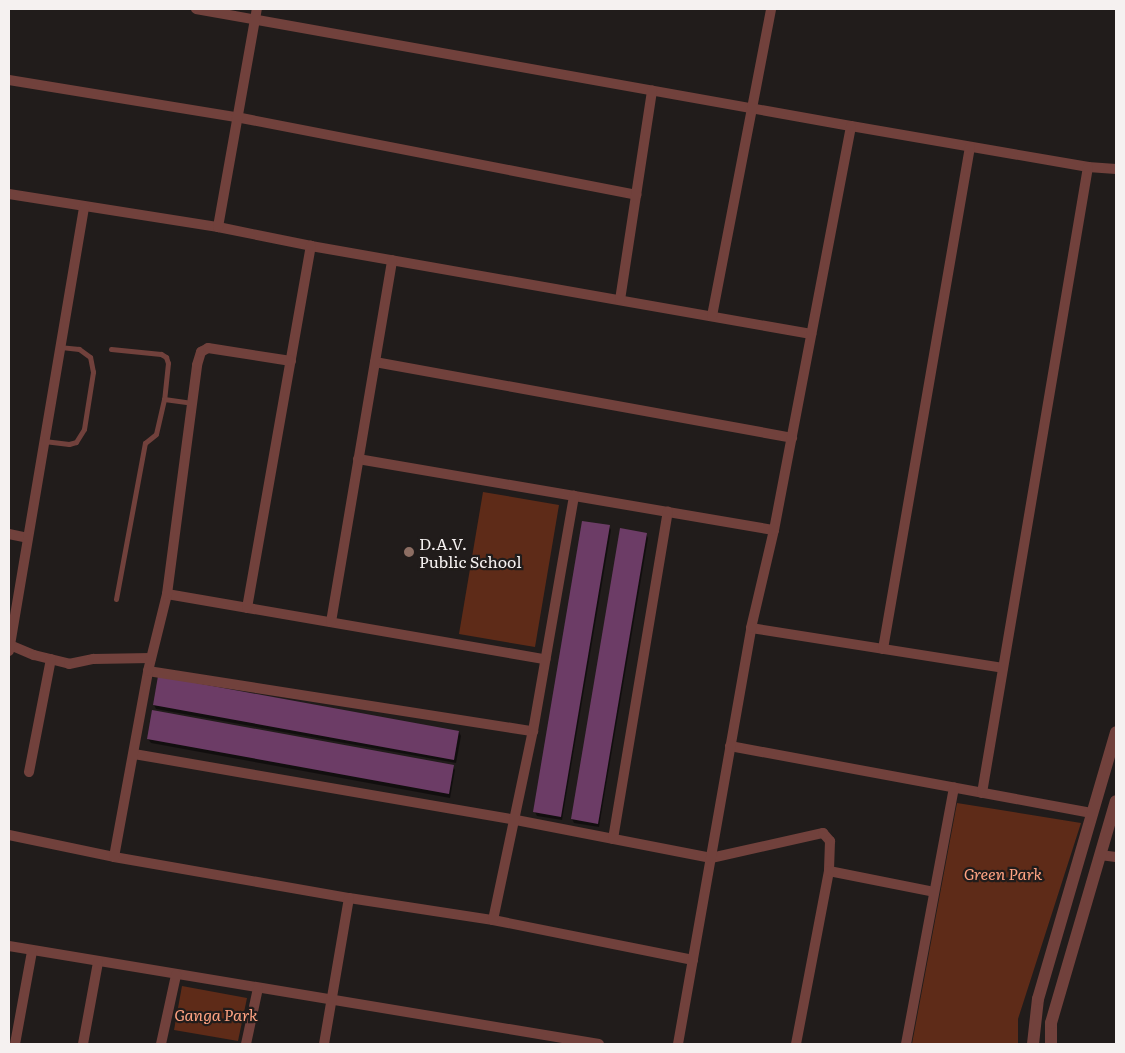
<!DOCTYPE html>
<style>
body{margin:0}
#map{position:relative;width:1125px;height:1053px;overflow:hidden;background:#211c1b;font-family:Literata,serif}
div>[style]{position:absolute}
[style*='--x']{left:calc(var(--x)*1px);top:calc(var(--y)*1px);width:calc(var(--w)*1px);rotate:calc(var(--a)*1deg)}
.green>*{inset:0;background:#5e2b18}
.shadow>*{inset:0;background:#0007}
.building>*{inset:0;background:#6c3c66}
.service>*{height:5px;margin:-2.5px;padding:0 2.5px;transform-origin:2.5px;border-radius:2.5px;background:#71413c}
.minor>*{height:10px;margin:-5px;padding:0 5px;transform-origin:5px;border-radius:5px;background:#71413c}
.tertiary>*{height:12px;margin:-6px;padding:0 6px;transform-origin:6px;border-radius:6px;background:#71413c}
.dots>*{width:14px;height:14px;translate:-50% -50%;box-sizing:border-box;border:2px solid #211c1b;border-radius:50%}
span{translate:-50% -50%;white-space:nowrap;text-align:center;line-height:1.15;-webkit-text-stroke:4.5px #211c1b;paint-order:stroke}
.poi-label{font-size:16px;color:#f5f1f0}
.left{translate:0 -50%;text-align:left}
.park-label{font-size:16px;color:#ffa382;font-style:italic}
.frame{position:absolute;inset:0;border:10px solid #f5f1f0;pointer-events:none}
</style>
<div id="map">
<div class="green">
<i style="clip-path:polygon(483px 492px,559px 505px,535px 647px,459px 634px)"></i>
<i style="clip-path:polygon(957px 803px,1081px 823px,1018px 1019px,1018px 1044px,912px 1044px)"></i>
<i style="clip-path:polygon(182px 986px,247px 998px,238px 1041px,174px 1030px)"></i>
</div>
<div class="shadow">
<i style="clip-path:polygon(609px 526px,611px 530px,562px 820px,537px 816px,535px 812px)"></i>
<i style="clip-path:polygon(646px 534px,648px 538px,599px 827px,574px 823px,572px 819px)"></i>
<i style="clip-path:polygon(154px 705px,459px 732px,461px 736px,456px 763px,156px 709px)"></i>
<i style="clip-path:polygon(148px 739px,453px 766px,455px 770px,450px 798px,151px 743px)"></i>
</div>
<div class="building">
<i style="clip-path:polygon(582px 521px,610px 525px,561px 817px,533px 812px)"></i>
<i style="clip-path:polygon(620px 528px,647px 533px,598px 824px,571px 819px)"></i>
<i style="clip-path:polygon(158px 676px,459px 731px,454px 760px,153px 705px)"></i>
<i style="clip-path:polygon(152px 710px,454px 765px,449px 794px,147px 739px)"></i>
</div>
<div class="service">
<i style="--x:111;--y:349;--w:50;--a:5.7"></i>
<i style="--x:161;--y:354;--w:6;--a:31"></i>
<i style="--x:166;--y:357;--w:6;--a:72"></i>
<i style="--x:168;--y:363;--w:36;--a:96"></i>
<i style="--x:44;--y:441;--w:25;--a:7"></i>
<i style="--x:69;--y:444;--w:7;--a:-16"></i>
<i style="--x:76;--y:442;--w:15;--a:-58"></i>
<i style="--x:84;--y:429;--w:58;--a:-81"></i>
<i style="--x:93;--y:372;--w:15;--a:-101"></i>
<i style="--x:90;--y:357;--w:14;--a:-144"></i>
<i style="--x:79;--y:349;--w:18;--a:-174"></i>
<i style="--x:116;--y:599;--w:159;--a:-79.5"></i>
<i style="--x:145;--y:443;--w:14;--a:-39"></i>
<i style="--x:156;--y:434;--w:36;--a:-77"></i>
<i style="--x:164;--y:399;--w:28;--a:8"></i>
</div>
<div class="minor">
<i style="--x:196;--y:9;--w:665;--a:10.13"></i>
<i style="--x:851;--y:126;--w:241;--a:9.8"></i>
<i style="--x:1088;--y:167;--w:28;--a:4"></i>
<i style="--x:9;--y:80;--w:230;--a:9.3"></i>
<i style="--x:236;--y:117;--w:408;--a:11"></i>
<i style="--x:9;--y:194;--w:212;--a:9"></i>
<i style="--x:218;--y:227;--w:95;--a:11.5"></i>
<i style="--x:311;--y:246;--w:508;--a:9.98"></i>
<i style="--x:218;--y:227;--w:221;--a:-79.9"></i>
<i style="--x:620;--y:300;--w:212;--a:-81.3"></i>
<i style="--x:712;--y:316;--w:313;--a:-79.1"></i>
<i style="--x:375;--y:362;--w:424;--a:10.3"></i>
<i style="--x:358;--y:459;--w:422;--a:9.7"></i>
<i style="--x:9;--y:534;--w:19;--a:12"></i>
<i style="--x:167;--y:594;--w:384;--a:9.8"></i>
<i style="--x:247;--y:608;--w:368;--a:-80"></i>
<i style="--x:331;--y:622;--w:367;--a:-80.4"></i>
<i style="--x:751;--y:628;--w:255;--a:9"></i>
<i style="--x:10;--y:645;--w:26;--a:23"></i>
<i style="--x:34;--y:655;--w:36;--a:14"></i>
<i style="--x:69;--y:664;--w:25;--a:-12"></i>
<i style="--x:93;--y:659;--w:58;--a:-1"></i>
<i style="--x:883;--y:649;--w:509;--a:-80.17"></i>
<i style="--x:9;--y:651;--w:451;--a:-80.4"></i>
<i style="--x:148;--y:671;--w:390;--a:8.9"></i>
<i style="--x:730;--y:746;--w:369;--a:10.5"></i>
<i style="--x:134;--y:754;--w:388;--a:9.8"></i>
<i style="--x:516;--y:820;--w:199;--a:11"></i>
<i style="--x:711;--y:858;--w:115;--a:-12.6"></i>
<i style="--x:823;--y:833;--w:11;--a:49"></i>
<i style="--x:830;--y:841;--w:30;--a:92"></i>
<i style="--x:829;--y:871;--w:176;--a:100.8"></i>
<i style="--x:29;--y:772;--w:115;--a:-79"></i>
<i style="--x:982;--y:793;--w:635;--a:-80.39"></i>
<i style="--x:9;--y:835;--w:107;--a:11.8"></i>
<i style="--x:114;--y:857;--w:239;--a:9.9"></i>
<i style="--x:349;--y:898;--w:146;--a:8.7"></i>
<i style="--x:493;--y:920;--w:204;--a:11.3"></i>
<i style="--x:613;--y:839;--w:332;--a:-80.5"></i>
<i style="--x:1100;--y:855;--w:16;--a:7"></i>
<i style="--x:114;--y:857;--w:189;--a:-79.6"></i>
<i style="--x:148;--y:671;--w:79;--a:-76.1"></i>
<i style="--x:167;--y:594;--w:231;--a:-82.5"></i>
<i style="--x:197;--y:365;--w:14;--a:-73"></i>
<i style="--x:201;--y:352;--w:8;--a:-30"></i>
<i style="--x:208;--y:348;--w:84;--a:8.9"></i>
<i style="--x:829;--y:871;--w:107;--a:11.3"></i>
<i style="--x:493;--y:920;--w:193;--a:-78.1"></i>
<i style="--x:533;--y:731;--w:239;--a:-80.1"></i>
<i style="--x:9;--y:946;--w:598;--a:9.43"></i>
<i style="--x:15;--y:1044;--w:95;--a:-79.6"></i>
<i style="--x:83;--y:1044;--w:83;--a:-79.6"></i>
<i style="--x:161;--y:1044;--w:71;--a:-77.7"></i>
<i style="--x:246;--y:1044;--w:57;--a:-77.9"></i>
<i style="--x:324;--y:1044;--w:148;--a:-80.3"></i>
<i style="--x:678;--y:1044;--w:422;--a:-80"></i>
<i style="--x:751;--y:628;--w:101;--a:-76.8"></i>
<i style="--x:774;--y:530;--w:411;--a:-79.2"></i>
<i style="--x:906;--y:1044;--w:261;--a:-79.4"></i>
</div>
<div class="tertiary">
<i style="--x:1033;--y:1044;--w:45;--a:-83.7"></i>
<i style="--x:1038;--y:999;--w:278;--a:-73.7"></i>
<i style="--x:1051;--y:1044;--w:21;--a:-90"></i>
<i style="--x:1051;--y:1023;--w:231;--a:-73.7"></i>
</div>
<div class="dots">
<i style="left:409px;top:552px;background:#8d6e63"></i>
</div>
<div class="poi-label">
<span class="left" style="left:419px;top:552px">D.A.V.<br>Public School</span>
</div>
<div class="park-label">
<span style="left:1003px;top:873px">Green Park</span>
<span style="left:216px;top:1014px">Ganga Park</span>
</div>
<div class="frame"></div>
</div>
